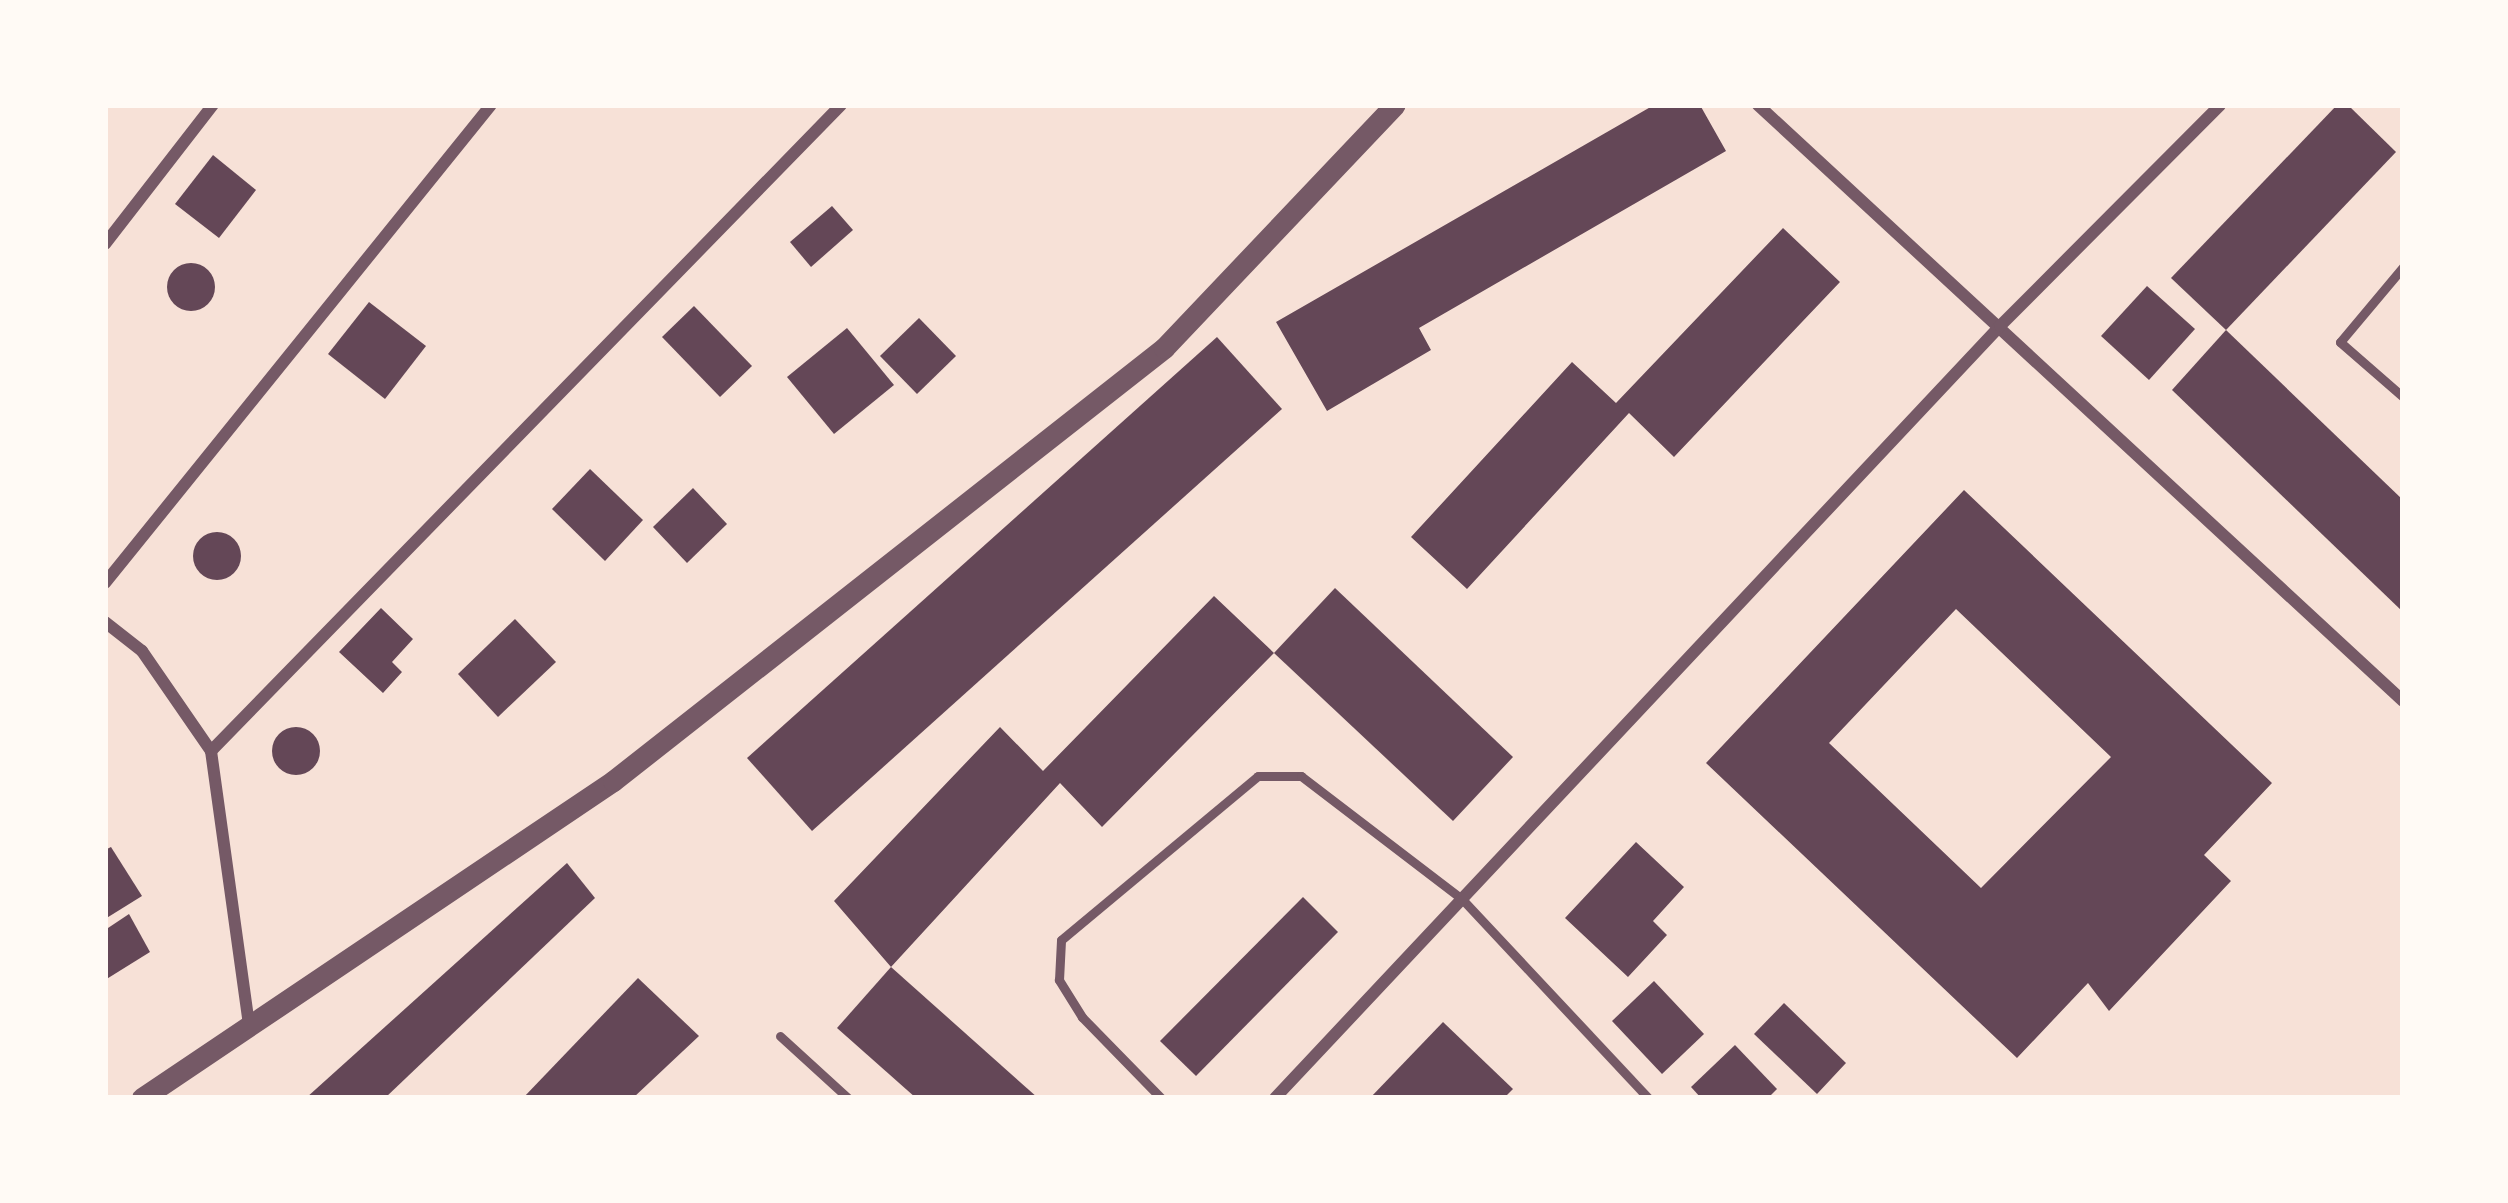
<!DOCTYPE html>
<style>
body{margin:0}
#map{position:relative;width:2508px;height:1203px;overflow:hidden;background:#f7e1d7;font-family:"Noto Sans",sans-serif}
div>[style]{position:absolute}
[style*='--x']{left:calc(var(--x)*1px);top:calc(var(--y)*1px);width:calc(var(--w)*1px);rotate:calc(var(--a)*1deg)}
.building>*{inset:0;background:#644757}
.round{border-radius:50%}
.service>*{height:9px;margin:-4.5px;padding:0 4.5px;transform-origin:4.5px;border-radius:4.5px;background:#755966}
.minor>*{height:12px;margin:-6px;padding:0 6px;transform-origin:6px;border-radius:6px;background:#755966}
.tertiary>*{height:21px;margin:-10.5px;padding:0 10.5px;transform-origin:10.5px;border-radius:10.5px;background:#755966}
span{translate:-50% -50%;white-space:nowrap;text-align:center;line-height:1.15;-webkit-text-stroke:10px #fffaf5;paint-order:stroke}
.frame{position:absolute;inset:0;border:108px solid #fffaf5;pointer-events:none}
</style>
<div id="map">
<div class="building">
<i style="clip-path:polygon(1654px 105px,1700px 105px,1726px 151px,1419px 328px,1431px 350px,1327px 411px,1276px 322px)"></i>
<i style="clip-path:polygon(2337px 105px,2348px 105px,2396px 152px,2226px 330px,2171px 278px)"></i>
<i style="clip-path:polygon(213px 155px,256px 190px,219px 238px,175px 204px)"></i>
<i style="clip-path:polygon(832px 206px,853px 230px,811px 267px,790px 242px)"></i>
<i style="clip-path:polygon(1783px 228px,1840px 282px,1674px 457px,1629px 413px,1467px 589px,1411px 537px,1572px 362px,1616px 403px)"></i>
<i class="round" style="left:167px;top:263px;width:48px;height:48px"></i>
<i style="clip-path:polygon(2147px 286px,2195px 329px,2149px 380px,2101px 336px)"></i>
<i style="clip-path:polygon(369px 302px,426px 346px,385px 399px,328px 354px)"></i>
<i style="clip-path:polygon(694px 306px,752px 366px,720px 397px,662px 337px)"></i>
<i style="clip-path:polygon(919px 318px,956px 356px,917px 394px,880px 356px)"></i>
<i style="clip-path:polygon(847px 328px,894px 385px,834px 434px,787px 377px)"></i>
<i style="clip-path:polygon(2226px 330px,2403px 500px,2403px 612px,2172px 390px)"></i>
<i style="clip-path:polygon(1217px 337px,1282px 409px,812px 831px,747px 758px)"></i>
<i style="clip-path:polygon(590px 469px,643px 520px,605px 561px,552px 509px)"></i>
<i style="clip-path:polygon(693px 488px,727px 524px,687px 563px,653px 527px)"></i>
<i style="clip-path:polygon(evenodd,1964px 490px,2272px 783px,2204px 855px,2231px 881px,2109px 1011px,2088px 983px,2017px 1058px,1706px 763px,1964px 490px,1956px 609px,2111px 757px,1981px 888px,1829px 743px,1956px 609px)"></i>
<i class="round" style="left:193px;top:532px;width:48px;height:48px"></i>
<i style="clip-path:polygon(1335px 588px,1513px 757px,1453px 821px,1274px 653px)"></i>
<i style="clip-path:polygon(1214px 596px,1274px 653px,1102px 827px,1060px 783px,891px 967px,834px 901px,1000px 727px,1043px 771px)"></i>
<i style="clip-path:polygon(381px 608px,413px 639px,392px 662px,402px 672px,383px 693px,339px 652px)"></i>
<i style="clip-path:polygon(515px 619px,556px 662px,498px 717px,458px 674px)"></i>
<i class="round" style="left:272px;top:727px;width:48px;height:48px"></i>
<i style="clip-path:polygon(1636px 842px,1684px 887px,1653px 921px,1667px 935px,1628px 977px,1565px 918px)"></i>
<i style="clip-path:polygon(111px 847px,142px 896px,105px 919px,105px 850px)"></i>
<i style="clip-path:polygon(567px 863px,595px 898px,385px 1098px,306px 1098px)"></i>
<i style="clip-path:polygon(1303px 897px,1338px 932px,1196px 1076px,1160px 1041px)"></i>
<i style="clip-path:polygon(129px 914px,150px 952px,105px 980px,105px 930px)"></i>
<i style="clip-path:polygon(891px 967px,1038px 1098px,916px 1098px,837px 1028px)"></i>
<i style="clip-path:polygon(638px 978px,699px 1036px,633px 1098px,523px 1098px)"></i>
<i style="clip-path:polygon(1654px 981px,1704px 1034px,1662px 1074px,1612px 1021px)"></i>
<i style="clip-path:polygon(1784px 1003px,1846px 1063px,1817px 1094px,1754px 1034px)"></i>
<i style="clip-path:polygon(1443px 1022px,1513px 1089px,1504px 1098px,1370px 1098px)"></i>
<i style="clip-path:polygon(1735px 1045px,1777px 1089px,1768px 1098px,1701px 1098px,1691px 1087px)"></i>
</div>
<div class="service">
<i style="--x:2403;--y:267;--w:98;--a:130"></i>
<i style="--x:2340;--y:342;--w:84;--a:41.1"></i>
<i style="--x:780;--y:1036;--w:92;--a:42.4"></i>
<i style="--x:1161;--y:1098;--w:113;--a:-134.3"></i>
<i style="--x:1082;--y:1017;--w:44;--a:-121.9"></i>
<i style="--x:1059;--y:980;--w:40;--a:-87.1"></i>
<i style="--x:1061;--y:940;--w:256;--a:-39.8"></i>
<i style="--x:1258;--y:776;--w:43;--a:0"></i>
<i style="--x:1301;--y:776;--w:203;--a:37.4"></i>
<i style="--x:1462;--y:899;--w:272;--a:46.9"></i>
</div>
<div class="minor">
<i style="--x:1758;--y:105;--w:878;--a:42.74"></i>
<i style="--x:105;--y:244;--w:176;--a:-52.2"></i>
<i style="--x:105;--y:583;--w:614;--a:-51.08"></i>
<i style="--x:105;--y:622;--w:47;--a:38.1"></i>
<i style="--x:142;--y:651;--w:121;--a:55.4"></i>
<i style="--x:211;--y:751;--w:278;--a:82.1"></i>
<i style="--x:211;--y:751;--w:902;--a:-45.72"></i>
<i style="--x:1275;--y:1098;--w:1059;--a:-46.8"></i>
<i style="--x:2000;--y:326;--w:312;--a:-45.1"></i>
</div>
<div class="tertiary">
<i style="--x:142;--y:1098;--w:568;--a:-33.94"></i>
<i style="--x:613;--y:781;--w:701;--a:-38.16"></i>
<i style="--x:1164;--y:348;--w:335;--a:-46.5"></i>
</div>
<div class="frame"></div>
</div>
